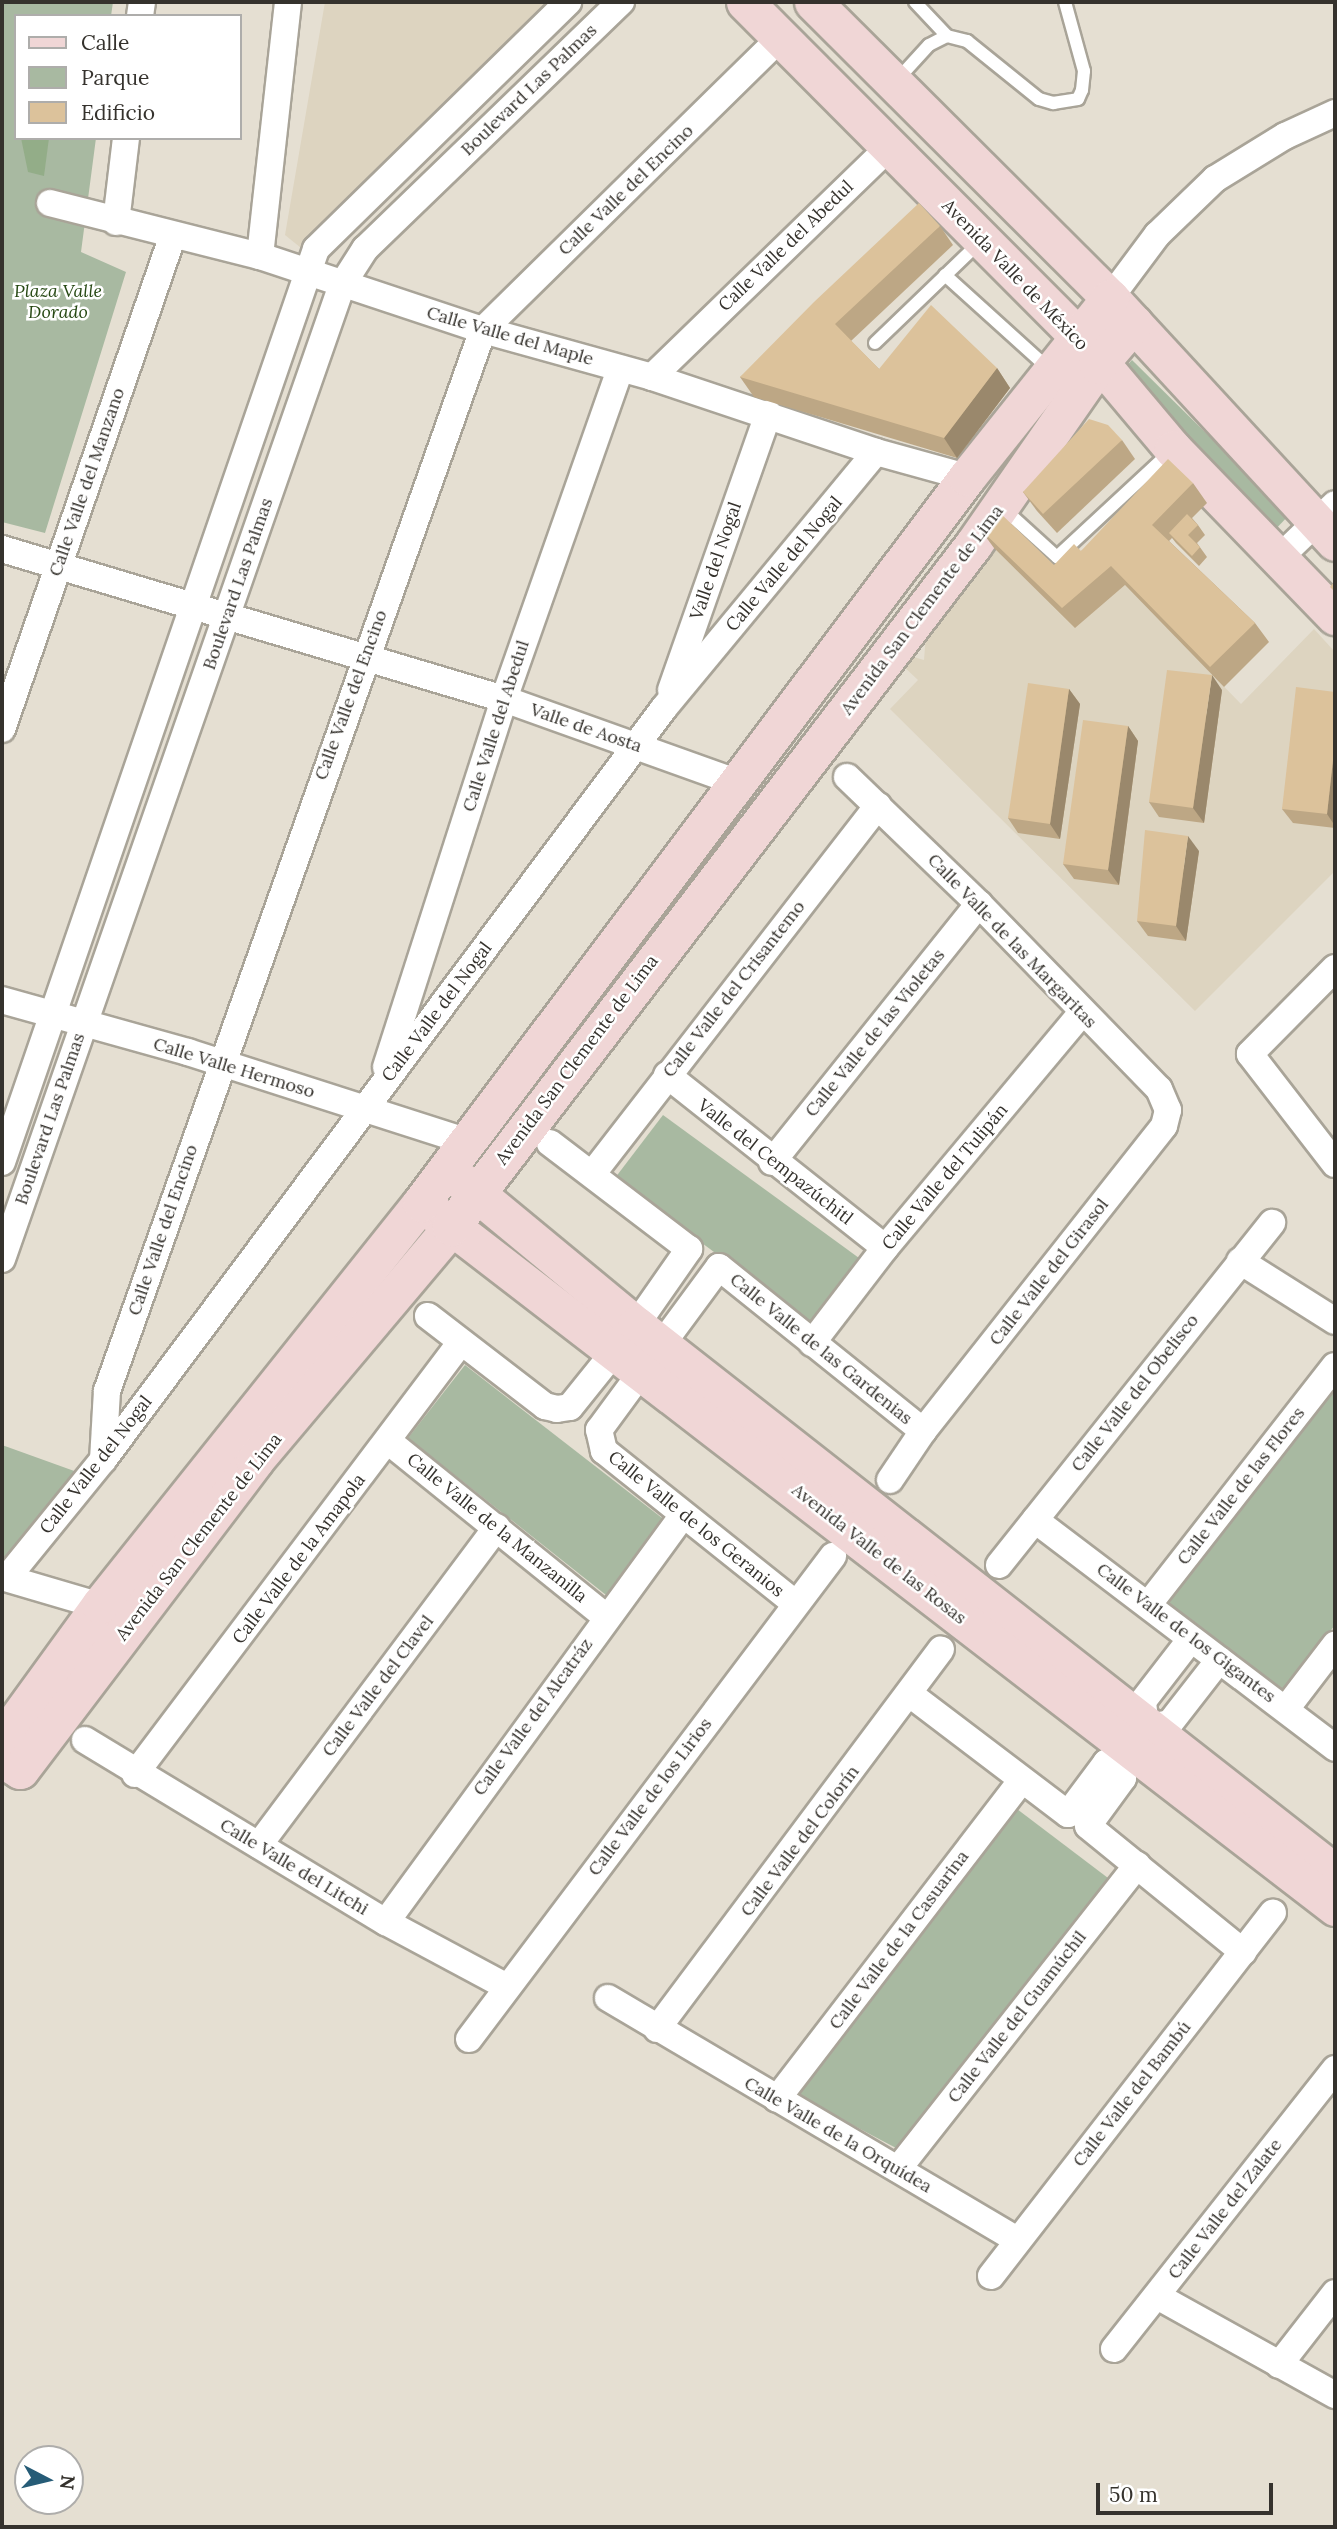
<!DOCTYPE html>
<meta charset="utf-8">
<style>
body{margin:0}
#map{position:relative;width:1337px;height:2529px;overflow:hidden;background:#e5dfd2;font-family:Lora,serif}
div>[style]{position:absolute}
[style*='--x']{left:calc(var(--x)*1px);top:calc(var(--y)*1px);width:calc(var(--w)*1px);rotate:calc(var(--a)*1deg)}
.built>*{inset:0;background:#ddd4c0}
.green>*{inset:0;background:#a8b9a1}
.forest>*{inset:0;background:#93ad88}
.roads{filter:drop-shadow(2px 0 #a9a498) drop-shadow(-2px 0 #a9a498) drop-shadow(0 2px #a9a498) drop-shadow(0 -2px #a9a498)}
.lane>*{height:12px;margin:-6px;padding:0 6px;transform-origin:6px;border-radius:6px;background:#fff}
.street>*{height:26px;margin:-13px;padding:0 13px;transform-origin:13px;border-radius:13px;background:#fff}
.secondary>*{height:37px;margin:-18.5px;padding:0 18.5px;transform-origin:18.5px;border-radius:18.5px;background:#f0d6d6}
.wall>*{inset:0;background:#bda785}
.shaded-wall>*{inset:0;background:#9a886c}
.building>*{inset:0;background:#dcc29b}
span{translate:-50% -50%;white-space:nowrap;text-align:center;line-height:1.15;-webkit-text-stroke:5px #fff;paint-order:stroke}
.street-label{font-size:18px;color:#35322d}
.park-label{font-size:18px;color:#264813;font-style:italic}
.frame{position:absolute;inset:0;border:4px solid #35322d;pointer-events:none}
.legend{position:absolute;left:14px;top:14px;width:228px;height:126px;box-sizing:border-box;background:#fff;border:2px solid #aeadab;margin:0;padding:9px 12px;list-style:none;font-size:21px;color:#35322d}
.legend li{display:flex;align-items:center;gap:14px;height:35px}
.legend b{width:35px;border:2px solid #aeadab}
.north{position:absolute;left:14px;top:2445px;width:70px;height:70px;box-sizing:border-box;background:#fff;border:2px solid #aeadab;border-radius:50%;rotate:97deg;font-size:19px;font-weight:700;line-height:28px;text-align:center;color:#35322d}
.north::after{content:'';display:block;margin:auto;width:24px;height:32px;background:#265c77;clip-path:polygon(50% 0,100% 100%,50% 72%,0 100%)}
.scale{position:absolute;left:1096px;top:2483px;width:177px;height:32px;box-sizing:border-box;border:4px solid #35322d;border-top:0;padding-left:9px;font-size:21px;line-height:24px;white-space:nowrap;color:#35322d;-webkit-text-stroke:5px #fff;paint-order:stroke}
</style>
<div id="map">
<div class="built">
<i style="clip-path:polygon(325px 2px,547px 2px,306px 252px,285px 235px)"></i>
<i style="clip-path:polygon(994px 548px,1075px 627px,1125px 585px,1241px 704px,1314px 629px,1335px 652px,1335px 871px,1195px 1011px,890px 709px,918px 680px,902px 665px,910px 656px,924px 660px,926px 634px)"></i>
</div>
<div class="green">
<i style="clip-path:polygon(2px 2px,113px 2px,111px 16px,16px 16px,16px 138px,96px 138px,81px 252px,126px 272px,45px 533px,2px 522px)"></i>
<i style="clip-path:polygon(1132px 360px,1289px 515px,1273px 532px,1116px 377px)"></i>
<i style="clip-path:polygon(663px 1115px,859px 1258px,809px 1323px,615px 1178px)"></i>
<i style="clip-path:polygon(465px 1365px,662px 1518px,606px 1595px,408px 1438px)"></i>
<i style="clip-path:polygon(1335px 1389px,1335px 1625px,1281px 1695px,1163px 1601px)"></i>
<i style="clip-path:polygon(2px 1445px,77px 1472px,2px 1566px)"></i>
<i style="clip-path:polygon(1013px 1806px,1108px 1878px,896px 2148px,794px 2094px)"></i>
</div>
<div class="forest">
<i style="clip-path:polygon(21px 138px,49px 138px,44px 176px,28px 172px)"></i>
</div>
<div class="roads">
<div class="lane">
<i style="--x:915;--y:2;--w:47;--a:46.7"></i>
<i style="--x:947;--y:36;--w:21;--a:14"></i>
<i style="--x:967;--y:41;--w:92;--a:38.9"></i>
<i style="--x:1039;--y:99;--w:15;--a:16"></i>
<i style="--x:1053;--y:103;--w:25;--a:-9"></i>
<i style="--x:1078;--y:99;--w:10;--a:-66"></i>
<i style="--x:1082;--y:90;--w:19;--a:-84"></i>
<i style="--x:1084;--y:71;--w:72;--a:-105.4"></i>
<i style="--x:897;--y:80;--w:47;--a:-47.6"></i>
<i style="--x:929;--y:45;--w:20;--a:-27"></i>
<i style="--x:945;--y:275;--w:140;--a:42.1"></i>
<i style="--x:875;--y:343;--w:146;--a:-43.9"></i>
<i style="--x:1004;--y:509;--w:72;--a:42.2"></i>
<i style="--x:1057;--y:557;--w:156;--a:-42.9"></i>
</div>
<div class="street">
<i style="--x:140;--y:16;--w:14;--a:-82"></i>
<i style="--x:50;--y:203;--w:217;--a:14.2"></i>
<i style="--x:260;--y:256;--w:235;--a:18.4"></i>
<i style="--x:483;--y:330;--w:175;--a:15.5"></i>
<i style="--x:652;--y:377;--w:236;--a:18.5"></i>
<i style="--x:876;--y:452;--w:94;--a:15.4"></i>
<i style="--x:116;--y:222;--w:85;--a:-83.2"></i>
<i style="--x:260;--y:256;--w:256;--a:-83.7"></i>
<i style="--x:1110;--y:298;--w:79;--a:-53.3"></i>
<i style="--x:1157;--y:235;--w:81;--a:-44"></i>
<i style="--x:1215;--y:179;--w:82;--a:-31.6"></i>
<i style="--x:1285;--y:136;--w:55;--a:-24.7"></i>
<i style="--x:652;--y:377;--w:332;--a:-44.1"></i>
<i style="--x:2;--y:549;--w:524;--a:16.64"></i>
<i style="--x:504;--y:699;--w:246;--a:19.7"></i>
<i style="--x:1280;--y:557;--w:76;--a:-43.9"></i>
<i style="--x:671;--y:690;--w:293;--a:-70.6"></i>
<i style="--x:2;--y:729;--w:523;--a:-70.91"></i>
<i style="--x:847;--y:777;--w:183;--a:43.9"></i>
<i style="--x:979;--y:904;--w:258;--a:45.8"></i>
<i style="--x:1159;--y:1089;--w:23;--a:67"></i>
<i style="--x:1168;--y:1110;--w:16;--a:104"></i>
<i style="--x:1164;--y:1126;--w:389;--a:128.3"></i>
<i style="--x:923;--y:1431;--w:59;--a:124"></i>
<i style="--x:1335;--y:968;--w:121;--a:134.7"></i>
<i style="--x:1250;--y:1054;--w:139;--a:52.3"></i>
<i style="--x:2;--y:1000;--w:193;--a:15.6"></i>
<i style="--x:188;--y:1052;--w:291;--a:17.8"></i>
<i style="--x:386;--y:1067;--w:386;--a:-72.2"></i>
<i style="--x:504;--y:699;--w:350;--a:-70.6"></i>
<i style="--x:667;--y:1075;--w:278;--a:38.4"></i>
<i style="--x:2;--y:1162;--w:965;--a:-71.02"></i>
<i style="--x:316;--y:249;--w:353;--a:-44.4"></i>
<i style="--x:772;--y:1162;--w:331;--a:-51.3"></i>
<i style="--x:593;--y:1173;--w:465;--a:-52.2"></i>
<i style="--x:2;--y:1259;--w:1032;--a:-70.76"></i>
<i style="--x:342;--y:285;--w:43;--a:-57.4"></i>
<i style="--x:365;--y:249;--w:356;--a:-44"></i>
<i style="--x:1240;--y:1261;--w:112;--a:32.3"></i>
<i style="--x:428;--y:1316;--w:148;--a:37.6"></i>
<i style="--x:545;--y:1406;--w:12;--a:14"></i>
<i style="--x:557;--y:1409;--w:13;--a:-9"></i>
<i style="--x:570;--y:1407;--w:105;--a:-51.2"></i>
<i style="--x:636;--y:1325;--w:93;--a:-55.1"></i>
<i style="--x:689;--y:1249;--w:175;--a:-142.7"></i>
<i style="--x:812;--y:1343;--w:120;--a:-52.5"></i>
<i style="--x:885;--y:1248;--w:305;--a:-50.1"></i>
<i style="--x:388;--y:1441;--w:279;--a:38.9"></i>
<i style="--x:103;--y:1460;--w:69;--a:-86.7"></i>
<i style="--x:107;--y:1391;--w:1126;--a:-70.49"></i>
<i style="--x:483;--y:330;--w:418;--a:-44.5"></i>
<i style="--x:1035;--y:1520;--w:377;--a:37.2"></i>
<i style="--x:999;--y:1565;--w:438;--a:-51.4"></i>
<i style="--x:2;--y:1577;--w:117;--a:16.4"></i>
<i style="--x:7;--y:1578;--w:152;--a:-50.9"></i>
<i style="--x:103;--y:1460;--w:938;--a:-53.28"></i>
<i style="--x:664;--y:708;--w:332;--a:-50.4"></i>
<i style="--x:796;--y:1604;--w:246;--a:-141.4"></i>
<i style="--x:604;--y:1451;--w:22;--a:-103"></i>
<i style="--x:599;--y:1430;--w:74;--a:-53.7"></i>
<i style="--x:643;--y:1370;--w:128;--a:-53.6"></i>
<i style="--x:719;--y:1267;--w:262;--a:38.8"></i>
<i style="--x:1148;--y:1605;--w:303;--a:-52"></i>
<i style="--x:911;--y:1695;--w:197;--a:37.2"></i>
<i style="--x:1068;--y:1814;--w:64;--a:-53.3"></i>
<i style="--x:1106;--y:1763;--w:18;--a:-13"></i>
<i style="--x:1286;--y:1709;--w:81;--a:-52.6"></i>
<i style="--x:1146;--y:1727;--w:24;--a:-9"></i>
<i style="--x:1170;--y:1723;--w:80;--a:-52.1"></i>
<i style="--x:1146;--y:1727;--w:26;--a:-97"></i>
<i style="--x:1143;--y:1701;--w:78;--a:-52.3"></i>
<i style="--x:1137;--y:1738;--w:25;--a:122"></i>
<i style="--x:1124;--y:1759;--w:19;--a:93"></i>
<i style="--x:1123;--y:1778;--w:59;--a:126.1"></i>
<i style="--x:1088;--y:1826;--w:200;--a:39.1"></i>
<i style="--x:85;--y:1740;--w:352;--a:31.2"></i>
<i style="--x:386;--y:1922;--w:137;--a:28.2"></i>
<i style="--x:135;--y:1774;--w:541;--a:-52.96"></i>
<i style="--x:259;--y:1845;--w:397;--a:-53.2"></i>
<i style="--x:386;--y:1922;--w:504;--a:-53.88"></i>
<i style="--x:608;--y:1998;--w:476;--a:30.6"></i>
<i style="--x:657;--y:2029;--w:474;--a:-53.2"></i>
<i style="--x:469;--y:2039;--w:605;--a:-53"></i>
<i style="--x:777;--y:2099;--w:401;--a:-52.5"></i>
<i style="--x:898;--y:2169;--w:387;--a:-51.8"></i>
<i style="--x:991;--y:2276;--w:460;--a:-52.2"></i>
<i style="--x:1157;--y:2296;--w:204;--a:29.1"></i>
<i style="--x:1114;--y:2349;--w:357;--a:-51.7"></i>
<i style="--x:1279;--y:2365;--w:91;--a:-52.1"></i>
</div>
<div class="secondary">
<i style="--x:745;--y:2;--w:470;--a:45.1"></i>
<i style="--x:1077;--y:335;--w:149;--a:49.9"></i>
<i style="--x:1173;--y:449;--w:233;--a:45.9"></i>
<i style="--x:813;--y:2;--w:419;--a:44.9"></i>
<i style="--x:1110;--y:298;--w:332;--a:47.3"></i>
<i style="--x:458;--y:1178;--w:231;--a:39.6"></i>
<i style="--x:636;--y:1325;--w:888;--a:38.1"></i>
<i style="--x:433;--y:1212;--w:1139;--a:37.61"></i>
<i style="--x:2;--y:1740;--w:167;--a:-54"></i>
<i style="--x:100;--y:1605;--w:514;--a:-51.39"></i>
<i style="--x:421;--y:1203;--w:908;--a:-53.05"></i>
<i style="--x:967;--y:477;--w:229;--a:-51.4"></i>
<i style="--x:2;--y:1759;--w:21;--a:31"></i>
<i style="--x:20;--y:1770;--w:389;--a:-52.8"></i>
<i style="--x:255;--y:1460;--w:304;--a:-49.9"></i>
<i style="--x:451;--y:1227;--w:859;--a:-52.57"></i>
<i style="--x:973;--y:545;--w:219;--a:-55.2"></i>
<i style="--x:1098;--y:365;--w:55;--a:-49.4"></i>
</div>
</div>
<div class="wall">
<i style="clip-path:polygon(940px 226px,953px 245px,851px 341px,879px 369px,997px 368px,1010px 388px,957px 458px,754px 397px,740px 377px)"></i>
<i style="clip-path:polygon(1122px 440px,1135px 459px,1057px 533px,1037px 511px,1023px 492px)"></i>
<i style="clip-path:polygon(1193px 483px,1207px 503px,1192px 518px,1198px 525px,1205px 535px,1197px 543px,1207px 557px,1199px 566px,1176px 543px,1172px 538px,1169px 541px,1255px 623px,1269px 642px,1224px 687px,1125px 585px,1075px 628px,994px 548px,980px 529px,1054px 565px,1081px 551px)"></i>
<i style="clip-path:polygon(1069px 689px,1080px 704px,1060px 839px,1018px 833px,1008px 818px)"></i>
<i style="clip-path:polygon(1222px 690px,1204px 823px,1159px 817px,1149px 802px)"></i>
<i style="clip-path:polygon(1335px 692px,1335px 828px,1293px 823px,1282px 809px)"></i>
<i style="clip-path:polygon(1128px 726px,1138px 741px,1119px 885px,1074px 879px,1063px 864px)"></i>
<i style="clip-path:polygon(1199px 851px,1186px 941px,1148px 936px,1137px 921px)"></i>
</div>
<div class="shaded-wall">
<i style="clip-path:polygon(997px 368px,1010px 388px,957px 458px,944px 438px)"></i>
<i style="clip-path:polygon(1212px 675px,1222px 690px,1204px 823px,1193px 808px)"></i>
<i style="clip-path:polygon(1069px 689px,1080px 704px,1060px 839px,1050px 824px)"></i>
<i style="clip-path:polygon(1128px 726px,1138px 741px,1119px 885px,1108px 870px)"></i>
<i style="clip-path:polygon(1335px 742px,1335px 826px,1327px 814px)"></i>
<i style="clip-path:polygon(1188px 836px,1199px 851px,1186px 941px,1176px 926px)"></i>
</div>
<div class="building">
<i style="clip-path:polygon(919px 203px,940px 226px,835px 324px,879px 369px,931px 305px,997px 368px,944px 438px,740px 377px,814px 302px)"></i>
<i style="clip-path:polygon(1089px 419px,1108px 425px,1122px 440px,1043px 514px,1023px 492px)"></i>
<i style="clip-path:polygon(1168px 459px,1193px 483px,1152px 525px,1255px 623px,1210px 667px,1111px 566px,1062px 608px,980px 529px,998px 511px,1054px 565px,1074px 544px,1081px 551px)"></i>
<i style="clip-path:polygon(1187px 514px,1198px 525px,1188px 535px,1200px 547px,1192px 556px,1169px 533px)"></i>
<i style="clip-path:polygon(1335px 581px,1335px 592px,1330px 587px)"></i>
<i style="clip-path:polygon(1167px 670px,1212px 675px,1193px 808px,1149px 802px)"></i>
<i style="clip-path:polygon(1028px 683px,1069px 689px,1050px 824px,1008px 818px)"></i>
<i style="clip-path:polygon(1296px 687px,1335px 692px,1335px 742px,1327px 814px,1282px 809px)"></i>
<i style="clip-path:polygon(1083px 720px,1128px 726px,1108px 870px,1063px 864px)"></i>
<i style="clip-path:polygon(1145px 830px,1188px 836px,1176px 926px,1137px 921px)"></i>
</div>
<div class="street-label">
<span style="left:529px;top:90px;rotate:-44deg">Boulevard Las Palmas</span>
<span style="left:626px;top:190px;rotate:-44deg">Calle Valle del Encino</span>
<span style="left:786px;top:246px;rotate:-44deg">Calle Valle del Abedul</span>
<span style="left:1015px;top:275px;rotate:46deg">Avenida Valle de México</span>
<span style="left:510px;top:336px;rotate:16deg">Calle Valle del Maple</span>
<span style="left:87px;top:482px;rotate:-71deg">Calle Valle del Manzano</span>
<span style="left:716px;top:561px;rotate:-71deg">Valle del Nogal</span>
<span style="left:784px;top:564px;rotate:-50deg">Calle Valle del Nogal</span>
<span style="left:238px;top:584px;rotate:-71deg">Boulevard Las Palmas</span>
<span style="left:922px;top:610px;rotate:-53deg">Avenida San Clemente de Lima</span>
<span style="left:351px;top:695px;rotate:-70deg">Calle Valle del Encino</span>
<span style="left:496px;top:726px;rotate:-72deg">Calle Valle del Abedul</span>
<span style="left:586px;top:728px;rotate:19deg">Valle de Aosta</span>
<span style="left:1012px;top:941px;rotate:46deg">Calle Valle de las Margaritas</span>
<span style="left:734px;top:989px;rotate:-52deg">Calle Valle del Crisantemo</span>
<span style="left:437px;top:1012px;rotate:-53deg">Calle Valle del Nogal</span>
<span style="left:875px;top:1033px;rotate:-51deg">Calle Valle de las Violetas</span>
<span style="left:577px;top:1060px;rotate:-53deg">Avenida San Clemente de Lima</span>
<span style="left:234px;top:1068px;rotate:17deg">Calle Valle Hermoso</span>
<span style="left:50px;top:1119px;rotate:-71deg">Boulevard Las Palmas</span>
<span style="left:775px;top:1162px;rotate:38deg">Valle del Cempazúchitl</span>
<span style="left:945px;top:1177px;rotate:-50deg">Calle Valle del Tulipán</span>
<span style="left:163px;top:1230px;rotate:-71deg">Calle Valle del Encino</span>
<span style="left:1049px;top:1272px;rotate:-52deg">Calle Valle del Girasol</span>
<span style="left:821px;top:1349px;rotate:39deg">Calle Valle de las Gardenias</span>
<span style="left:1135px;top:1393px;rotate:-52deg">Calle Valle del Obelisco</span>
<span style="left:96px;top:1465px;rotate:-52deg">Calle Valle del Nogal</span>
<span style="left:1241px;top:1486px;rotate:-52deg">Calle Valle de las Flores</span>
<span style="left:696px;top:1524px;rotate:39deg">Calle Valle de los Geranios</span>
<span style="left:497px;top:1528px;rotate:39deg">Calle Valle de la Manzanilla</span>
<span style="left:199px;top:1537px;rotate:-52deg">Avenida San Clemente de Lima</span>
<span style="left:879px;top:1554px;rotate:38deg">Avenida Valle de las Rosas</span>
<span style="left:299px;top:1559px;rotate:-53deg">Calle Valle de la Amapola</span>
<span style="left:1186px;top:1633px;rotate:37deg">Calle Valle de los Gigantes</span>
<span style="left:378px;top:1686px;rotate:-53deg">Calle Valle del Clavel</span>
<span style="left:533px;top:1717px;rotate:-54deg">Calle Valle del Alcatráz</span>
<span style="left:650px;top:1797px;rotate:-53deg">Calle Valle de los Lirios</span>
<span style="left:800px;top:1841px;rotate:-53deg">Calle Valle del Colorín</span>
<span style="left:294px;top:1867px;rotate:31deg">Calle Valle del Litchi</span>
<span style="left:899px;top:1940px;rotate:-53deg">Calle Valle de la Casuarina</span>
<span style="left:1017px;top:2017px;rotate:-52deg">Calle Valle del Guamúchil</span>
<span style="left:1132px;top:2094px;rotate:-52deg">Calle Valle del Bambú</span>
<span style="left:838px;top:2135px;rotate:30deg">Calle Valle de la Orquídea</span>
<span style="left:1225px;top:2209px;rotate:-52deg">Calle Valle del Zalate</span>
</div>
<div class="park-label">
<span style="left:58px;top:302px">Plaza Valle<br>Dorado</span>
</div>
<div class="frame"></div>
<ul class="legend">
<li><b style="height:9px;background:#f0d6d6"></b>Calle</li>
<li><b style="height:19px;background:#a8b9a1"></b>Parque</li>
<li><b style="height:19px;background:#dcc29b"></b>Edificio</li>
</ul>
<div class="north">N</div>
<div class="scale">50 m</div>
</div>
